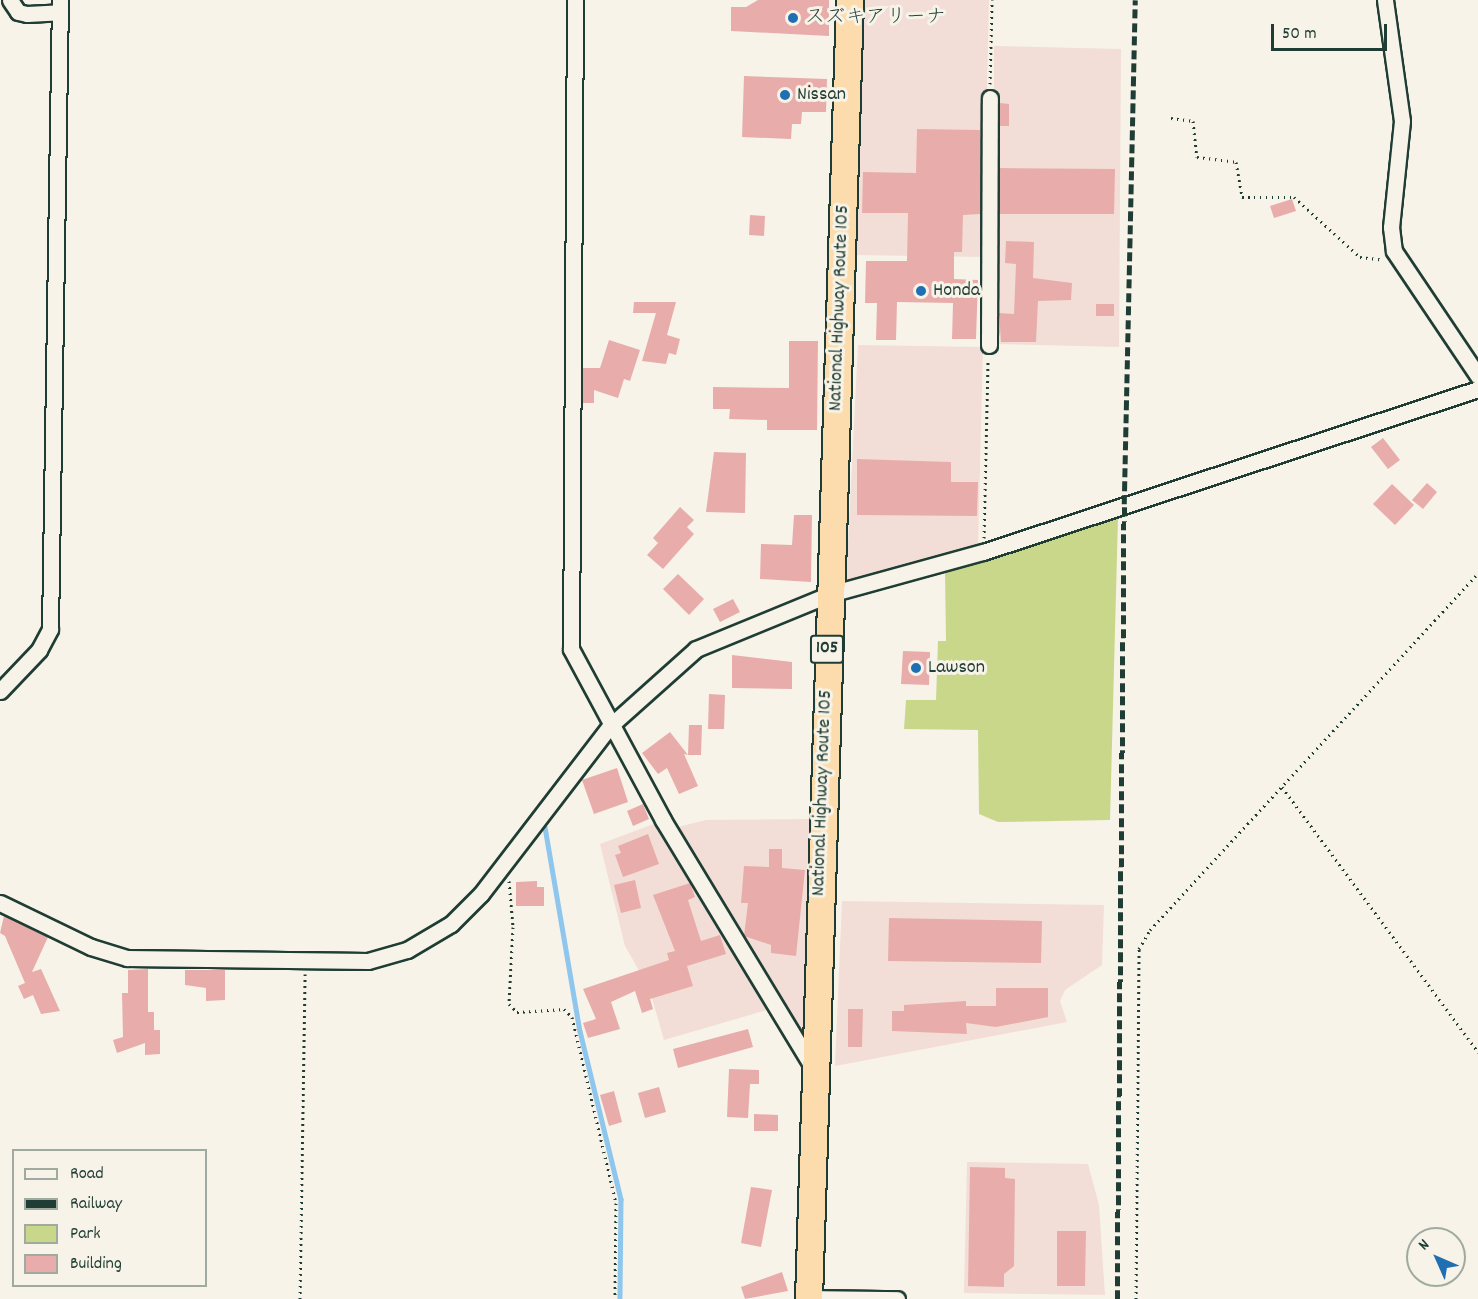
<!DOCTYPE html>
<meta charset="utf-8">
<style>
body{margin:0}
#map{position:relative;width:1478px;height:1299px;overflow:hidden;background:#f7f3e8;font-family:Dekko,"Klee One",sans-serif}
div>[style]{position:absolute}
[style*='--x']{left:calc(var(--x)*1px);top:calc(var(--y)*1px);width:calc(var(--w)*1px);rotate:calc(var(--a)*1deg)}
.built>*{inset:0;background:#f2ded6}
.green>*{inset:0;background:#c9d78b}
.stream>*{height:4.5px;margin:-2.25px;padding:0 2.25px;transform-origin:2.25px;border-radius:2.25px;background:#8ec6ed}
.building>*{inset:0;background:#e8adab}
.path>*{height:3px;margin-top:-1.5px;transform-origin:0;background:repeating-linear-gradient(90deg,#1f3d34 0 1.5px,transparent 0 6px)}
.roads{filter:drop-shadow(2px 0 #1f3d34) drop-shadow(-2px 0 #1f3d34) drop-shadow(0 2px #1f3d34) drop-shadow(0 -2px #1f3d34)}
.minor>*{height:15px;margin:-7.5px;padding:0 7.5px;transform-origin:7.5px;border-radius:7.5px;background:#f7f3e8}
.trunk>*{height:26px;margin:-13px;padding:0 13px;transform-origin:13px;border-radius:13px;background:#fcdcac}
.rail>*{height:4.5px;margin-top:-2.25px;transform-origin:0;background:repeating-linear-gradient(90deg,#1f3d34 0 9px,transparent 0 13.5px)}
.dots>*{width:16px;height:16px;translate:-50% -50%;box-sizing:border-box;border:3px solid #f7f3e8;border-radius:50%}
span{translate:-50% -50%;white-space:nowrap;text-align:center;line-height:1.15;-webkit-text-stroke:6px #f7f3e8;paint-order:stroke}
.shield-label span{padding:2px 4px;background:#f7f3e8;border:2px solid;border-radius:4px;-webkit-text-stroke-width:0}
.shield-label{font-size:18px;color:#1f3d34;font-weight:700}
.poi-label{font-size:20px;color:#1f3d34}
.left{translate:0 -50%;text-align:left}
.street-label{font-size:20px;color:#1f3d34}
.legend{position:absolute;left:12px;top:1149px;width:195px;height:138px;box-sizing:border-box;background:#f7f3e8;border:2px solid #a1aaa0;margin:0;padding:8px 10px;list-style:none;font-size:18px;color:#1f3d34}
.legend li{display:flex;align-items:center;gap:12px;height:30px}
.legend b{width:30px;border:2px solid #a1aaa0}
.north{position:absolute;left:1406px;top:1227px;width:60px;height:60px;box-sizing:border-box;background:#f7f3e8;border:2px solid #a1aaa0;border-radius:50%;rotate:315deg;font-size:16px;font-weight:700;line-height:24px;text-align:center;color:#1f3d34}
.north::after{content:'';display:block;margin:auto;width:21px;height:27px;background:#1f6fb2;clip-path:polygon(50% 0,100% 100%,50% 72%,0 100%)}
.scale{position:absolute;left:1271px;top:24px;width:116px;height:27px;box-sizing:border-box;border:3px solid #1f3d34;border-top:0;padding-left:8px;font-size:18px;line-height:21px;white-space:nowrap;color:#1f3d34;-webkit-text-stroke:4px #f7f3e8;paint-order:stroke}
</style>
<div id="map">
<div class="built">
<i style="clip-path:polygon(861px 0,989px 0,983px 257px,855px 255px)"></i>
<i style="clip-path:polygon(994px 46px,1121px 49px,1119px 347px,993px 344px)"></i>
<i style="clip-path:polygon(858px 345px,983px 347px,978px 546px,846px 583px)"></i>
<i style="clip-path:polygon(810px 819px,807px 1037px,802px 1042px,674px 828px,706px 820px)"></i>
<i style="clip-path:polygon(659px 822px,767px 1010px,664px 1040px,649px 988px,625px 946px,600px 844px)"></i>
<i style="clip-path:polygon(842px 901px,1104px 905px,1102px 965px,1065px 990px,1060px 1001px,1067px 1022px,835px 1066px)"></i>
<i style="clip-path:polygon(967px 1162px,1088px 1164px,1099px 1205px,1105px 1295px,964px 1293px)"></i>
</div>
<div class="green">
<i style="clip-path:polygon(1118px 517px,1110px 820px,998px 822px,979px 814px,978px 730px,904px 729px,906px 700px,936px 700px,938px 641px,946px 641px,945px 573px)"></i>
</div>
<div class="stream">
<i style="--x:545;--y:827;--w:207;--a:80.3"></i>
<i style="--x:580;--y:1031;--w:173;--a:76.3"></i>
<i style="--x:621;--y:1199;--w:100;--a:90.6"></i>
</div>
<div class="building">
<i style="clip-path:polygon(758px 0,829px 0,829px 36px,731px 31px,731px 7px,746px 7px)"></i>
<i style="clip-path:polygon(744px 76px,827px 79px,826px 112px,802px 112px,801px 124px,792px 124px,791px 139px,742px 137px)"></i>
<i style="clip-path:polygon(1000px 103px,1009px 104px,1009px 126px,1000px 126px)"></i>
<i style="clip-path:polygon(917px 129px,980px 130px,980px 214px,963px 215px,962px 252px,954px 252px,954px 279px,978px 280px,976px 339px,952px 339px,953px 303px,897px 302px,896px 340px,876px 340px,877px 303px,865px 303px,866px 261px,907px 261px,908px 213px,862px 213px,863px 172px,916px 173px)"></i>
<i style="clip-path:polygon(999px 168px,1115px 169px,1114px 214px,999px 214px)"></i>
<i style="clip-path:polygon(1292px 199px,1296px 211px,1274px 218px,1270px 206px)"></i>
<i style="clip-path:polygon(750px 215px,765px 216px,764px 236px,749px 235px)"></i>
<i style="clip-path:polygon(1006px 241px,1034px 242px,1033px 278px,1072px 283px,1071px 300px,1038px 301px,1036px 342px,1001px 342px,999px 313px,1014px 314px,1016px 264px,1005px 263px)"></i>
<i style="clip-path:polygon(634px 302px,676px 302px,667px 335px,680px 339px,676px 355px,669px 353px,666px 364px,642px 361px,656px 313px,633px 313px)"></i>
<i style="clip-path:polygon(1096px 304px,1114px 304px,1114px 316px,1096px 316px)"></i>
<i style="clip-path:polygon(609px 340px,640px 350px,630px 381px,624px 379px,618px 398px,594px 390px,594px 403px,582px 403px,582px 368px,600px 368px)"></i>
<i style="clip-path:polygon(789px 341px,818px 341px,817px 430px,767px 430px,767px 420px,729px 419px,730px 409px,713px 409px,713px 387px,789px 388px)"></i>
<i style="clip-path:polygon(1383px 438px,1400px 460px,1388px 469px,1371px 447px)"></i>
<i style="clip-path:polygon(714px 452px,746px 453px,745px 513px,706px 512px)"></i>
<i style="clip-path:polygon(857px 459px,951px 462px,951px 482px,978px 482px,977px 516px,857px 515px)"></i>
<i style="clip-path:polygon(1427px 483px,1437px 492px,1423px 509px,1412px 500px)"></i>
<i style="clip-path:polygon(1392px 484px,1414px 505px,1395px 525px,1373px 504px)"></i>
<i style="clip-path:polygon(680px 507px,694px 520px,687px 527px,694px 534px,663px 569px,647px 555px,658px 543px,653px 538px)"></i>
<i style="clip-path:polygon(794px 515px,812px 515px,811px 582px,760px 579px,761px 544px,792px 545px)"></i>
<i style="clip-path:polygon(678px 574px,704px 599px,689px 615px,663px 589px)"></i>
<i style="clip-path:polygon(733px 599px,740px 612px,720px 622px,713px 609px)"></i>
<i style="clip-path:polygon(903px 651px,930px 652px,929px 685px,901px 684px)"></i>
<i style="clip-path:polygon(732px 655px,792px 662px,792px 689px,732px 688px)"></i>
<i style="clip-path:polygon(709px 694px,725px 695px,724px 729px,708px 729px)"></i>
<i style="clip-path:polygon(689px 725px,702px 725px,701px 755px,688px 755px)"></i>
<i style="clip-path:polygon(670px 732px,688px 755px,684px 754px,698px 786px,679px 794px,667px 768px,658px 774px,642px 753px)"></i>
<i style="clip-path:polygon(617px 768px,628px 802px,594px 814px,582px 780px)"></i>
<i style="clip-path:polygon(643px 804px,649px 819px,633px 826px,627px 811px)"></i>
<i style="clip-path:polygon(648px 834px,659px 864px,623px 877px,615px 855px,621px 853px,618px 846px)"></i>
<i style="clip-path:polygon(769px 849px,782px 849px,782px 868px,805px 870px,796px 956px,771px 953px,771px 945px,744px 936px,748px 903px,741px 903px,744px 866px,769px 867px)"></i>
<i style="clip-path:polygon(635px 880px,641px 908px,621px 913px,614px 885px)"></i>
<i style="clip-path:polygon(537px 881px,537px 887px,544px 887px,544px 906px,516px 906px,516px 882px)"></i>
<i style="clip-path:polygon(690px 883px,695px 897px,688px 900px,701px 941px,720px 935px,726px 954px,687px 966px,693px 986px,650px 999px,653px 1009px,642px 1013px,635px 991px,611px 1002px,620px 1029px,588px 1038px,583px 1023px,596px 1019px,583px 989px,669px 960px,667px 953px,675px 951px,653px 895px)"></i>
<i style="clip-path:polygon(4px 916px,48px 937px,32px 972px,41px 969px,60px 1011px,41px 1014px,33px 995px,24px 999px,18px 986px,25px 983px,5px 936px,0 933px)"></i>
<i style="clip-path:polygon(889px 918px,1042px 921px,1041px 963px,888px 961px)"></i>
<i style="clip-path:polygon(148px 969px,148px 1012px,154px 1012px,154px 1030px,160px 1030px,160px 1054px,145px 1055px,145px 1043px,117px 1053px,113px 1040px,123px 1037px,122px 993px,128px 993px,128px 970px)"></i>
<i style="clip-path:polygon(185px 970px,225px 970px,225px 1000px,206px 1001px,206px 988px,185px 985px)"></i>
<i style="clip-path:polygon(996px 988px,1048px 988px,1048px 1017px,996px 1027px,966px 1023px,967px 1034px,892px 1031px,892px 1011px,904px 1011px,904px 1005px,966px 1001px,966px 1006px,996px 1006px)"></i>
<i style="clip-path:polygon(848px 1009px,863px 1009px,862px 1047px,848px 1047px)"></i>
<i style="clip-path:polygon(748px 1029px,753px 1047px,678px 1068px,673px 1049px)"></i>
<i style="clip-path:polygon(729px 1069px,759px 1070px,759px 1084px,750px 1084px,748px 1118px,727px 1117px)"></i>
<i style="clip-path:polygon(659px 1087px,666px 1112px,645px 1118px,638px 1093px)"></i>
<i style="clip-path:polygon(614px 1091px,622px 1122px,609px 1126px,600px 1095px)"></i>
<i style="clip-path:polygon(754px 1114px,778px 1115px,778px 1131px,754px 1131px)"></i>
<i style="clip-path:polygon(970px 1167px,1005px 1168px,1005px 1178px,1015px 1179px,1014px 1266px,1004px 1274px,1004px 1287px,968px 1286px)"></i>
<i style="clip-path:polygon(751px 1187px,772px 1190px,761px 1247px,741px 1243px)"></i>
<i style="clip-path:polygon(1057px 1231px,1086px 1231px,1085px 1286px,1057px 1286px)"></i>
<i style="clip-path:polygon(782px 1272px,788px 1291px,745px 1299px,741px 1287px)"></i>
</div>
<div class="path">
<i style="--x:990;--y:84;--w:84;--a:-88.6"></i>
<i style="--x:1171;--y:118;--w:22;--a:8"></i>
<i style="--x:1193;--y:121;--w:36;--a:84"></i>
<i style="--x:1197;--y:157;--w:39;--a:7"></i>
<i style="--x:1236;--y:162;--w:36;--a:80"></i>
<i style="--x:1242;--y:197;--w:52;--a:0"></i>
<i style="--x:1294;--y:197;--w:89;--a:42.3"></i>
<i style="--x:1360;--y:257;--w:23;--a:7"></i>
<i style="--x:984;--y:538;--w:179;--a:-88.7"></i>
<i style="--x:1282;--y:787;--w:330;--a:53.5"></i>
<i style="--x:509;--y:881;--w:46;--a:85"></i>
<i style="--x:513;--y:927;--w:77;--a:93"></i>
<i style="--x:509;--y:1004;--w:11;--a:45"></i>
<i style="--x:517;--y:1012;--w:47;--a:-3.7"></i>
<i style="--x:564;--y:1009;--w:11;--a:45"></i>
<i style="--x:572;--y:1017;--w:191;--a:76.7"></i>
<i style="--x:616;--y:1203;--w:96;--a:90.6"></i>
<i style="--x:300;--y:1299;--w:325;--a:-89.1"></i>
<i style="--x:1136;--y:1299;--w:350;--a:-89.5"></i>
<i style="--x:1139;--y:949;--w:22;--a:-60"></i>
<i style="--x:1150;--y:930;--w:485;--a:-47.4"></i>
</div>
<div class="roads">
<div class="minor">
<i style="--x:10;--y:0;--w:14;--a:56"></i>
<i style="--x:18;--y:12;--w:9;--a:13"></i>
<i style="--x:27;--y:14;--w:33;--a:-3"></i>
<i style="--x:575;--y:0;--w:649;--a:90.35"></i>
<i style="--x:571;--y:649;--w:194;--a:61.7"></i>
<i style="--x:663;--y:820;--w:293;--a:58.8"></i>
<i style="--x:1385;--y:0;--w:122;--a:82"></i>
<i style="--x:1402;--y:121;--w:107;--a:95.9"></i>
<i style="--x:1391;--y:227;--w:24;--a:83"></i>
<i style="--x:1394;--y:251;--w:151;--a:56.1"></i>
<i style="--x:989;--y:345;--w:247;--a:-89.8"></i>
<i style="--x:0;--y:691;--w:57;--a:-46.4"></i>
<i style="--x:39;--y:650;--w:24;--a:-62"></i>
<i style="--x:50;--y:629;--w:629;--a:-89.09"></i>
<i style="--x:0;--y:903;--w:101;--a:25.8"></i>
<i style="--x:91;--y:947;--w:38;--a:17"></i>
<i style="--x:127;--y:958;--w:241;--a:0.7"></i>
<i style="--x:368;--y:961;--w:41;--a:-15.8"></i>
<i style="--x:407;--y:950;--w:51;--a:-30.6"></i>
<i style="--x:451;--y:924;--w:42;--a:-45"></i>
<i style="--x:481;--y:894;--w:212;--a:-52.5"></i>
<i style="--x:610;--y:726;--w:115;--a:-41.8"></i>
<i style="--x:696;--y:649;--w:145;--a:-22.3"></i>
<i style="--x:830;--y:594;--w:159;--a:-15.4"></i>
<i style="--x:983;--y:552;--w:521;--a:-18.23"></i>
<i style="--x:809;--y:1298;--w:88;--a:0.7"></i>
</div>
<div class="trunk">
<i style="--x:809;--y:1299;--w:1300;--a:-88.19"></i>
</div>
</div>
<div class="rail">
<i style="--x:1117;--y:1299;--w:795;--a:-89.5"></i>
<i style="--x:1124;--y:504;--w:504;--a:-88.75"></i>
</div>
<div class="dots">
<i style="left:793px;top:18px;background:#1f6fb2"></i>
<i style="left:785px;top:95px;background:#1f6fb2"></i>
<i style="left:921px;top:291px;background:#1f6fb2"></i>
<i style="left:916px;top:668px;background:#1f6fb2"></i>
</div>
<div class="shield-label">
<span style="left:827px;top:649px">105</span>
</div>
<div class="poi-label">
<span class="left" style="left:805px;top:18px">スズキアリーナ</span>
<span class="left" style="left:797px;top:95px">Nissan</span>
<span class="left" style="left:933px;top:291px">Honda</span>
<span class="left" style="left:928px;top:668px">Lawson</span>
</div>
<div class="street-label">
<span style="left:840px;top:308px;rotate:-88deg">National Highway Route 105</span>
<span style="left:823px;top:793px;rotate:-88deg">National Highway Route 105</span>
</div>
<ul class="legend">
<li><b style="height:8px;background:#f7f3e8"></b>Road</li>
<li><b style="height:8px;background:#1f3d34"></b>Railway</li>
<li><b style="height:16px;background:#c9d78b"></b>Park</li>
<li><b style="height:16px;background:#e8adab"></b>Building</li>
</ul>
<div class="north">N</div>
<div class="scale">50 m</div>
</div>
